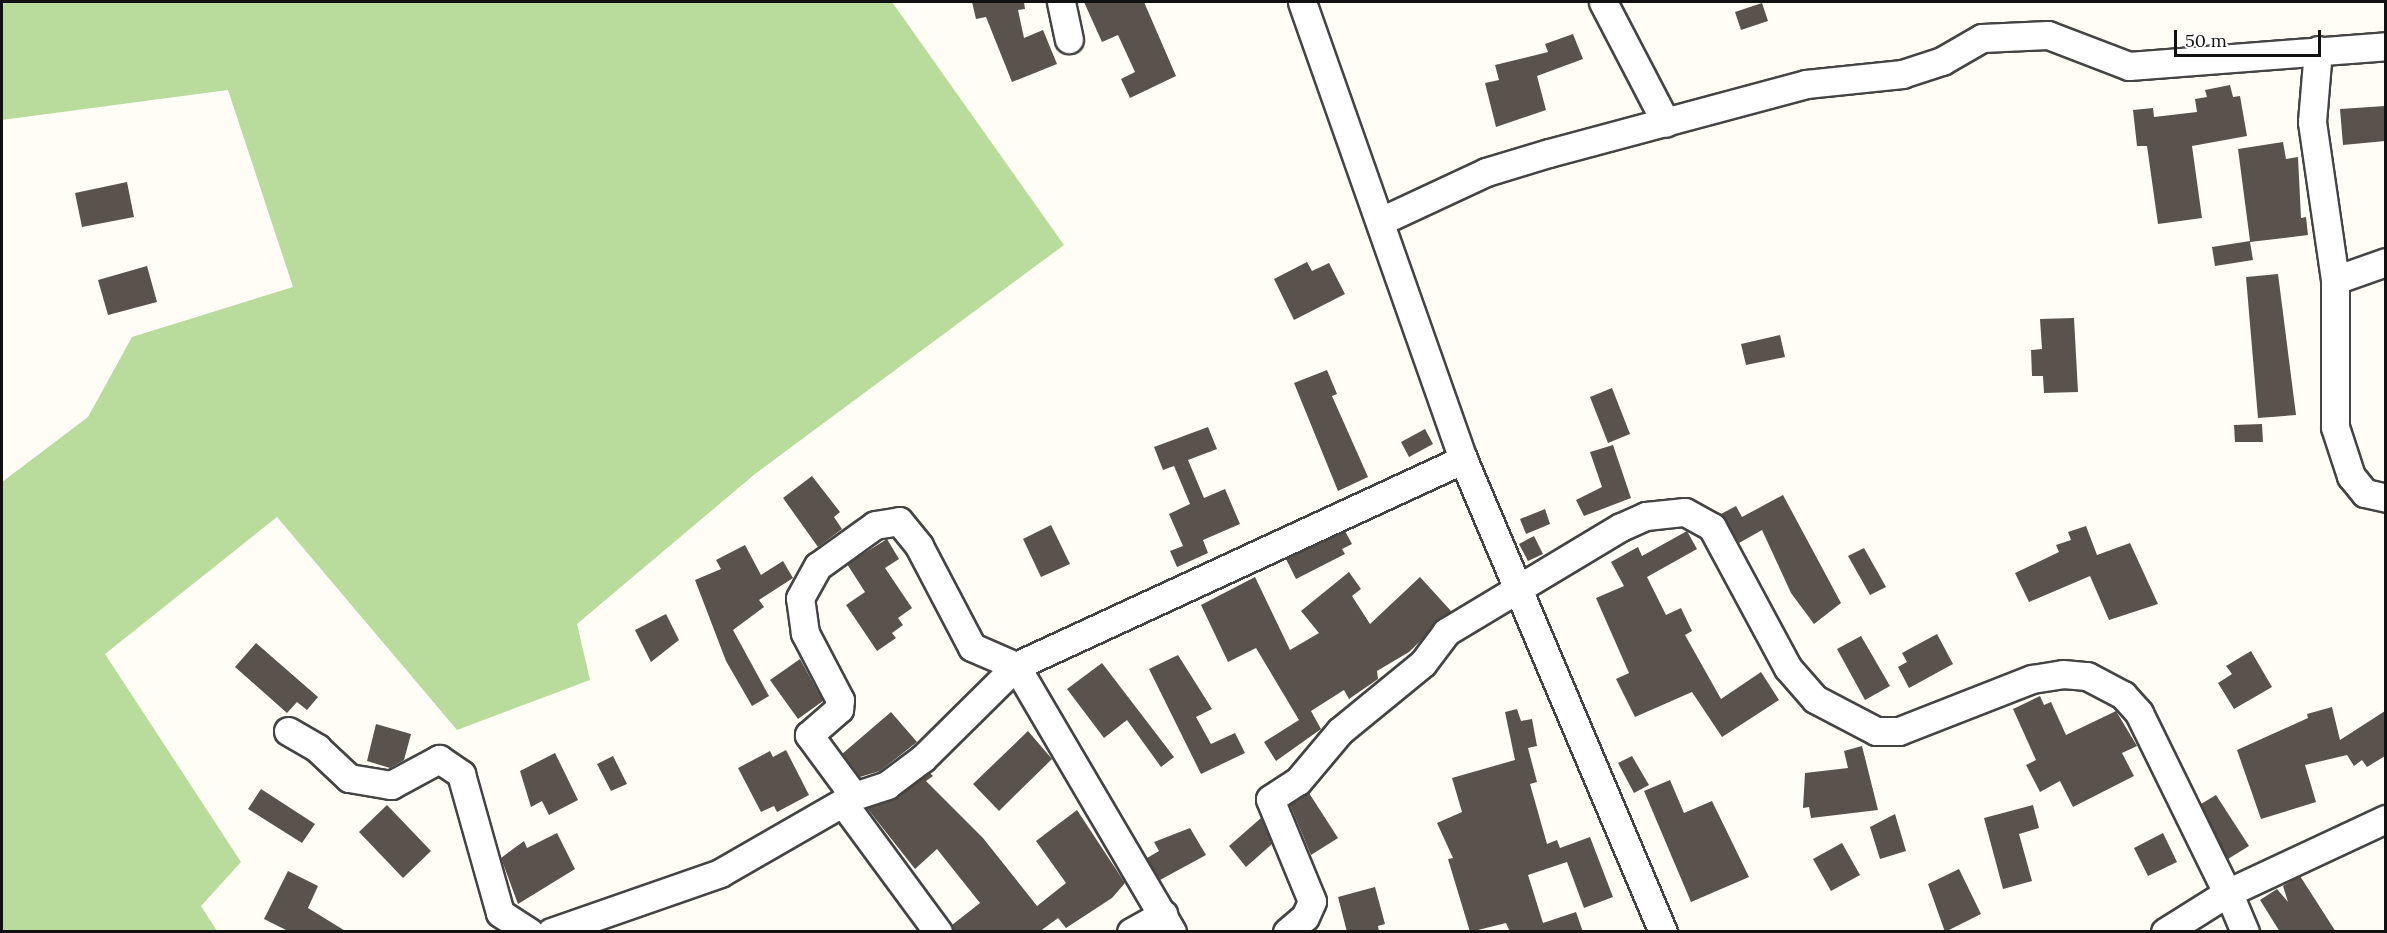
<!DOCTYPE html>
<style>
body{margin:0}
#map{position:relative;width:2387px;height:933px;overflow:hidden;background:#fffdf5;font-family:Lora,serif}
div>[style]{position:absolute}
[style*='--x']{left:calc(var(--x)*1px);top:calc(var(--y)*1px);width:calc(var(--w)*1px);rotate:calc(var(--a)*1deg)}
.forest>*{inset:0;background:#b9dc9c}
.building>*{inset:0;background:#5a524d}
.roads{filter:drop-shadow(2px 0 #444) drop-shadow(-2px 0 #444) drop-shadow(0 2px #444) drop-shadow(0 -2px #444)}
.minor>*{height:27px;margin:-13.5px;padding:0 13.5px;transform-origin:13.5px;border-radius:13.5px;background:#fff}
span{translate:-50% -50%;white-space:nowrap;text-align:center;line-height:1.15;-webkit-text-stroke:6px #fff;paint-order:stroke}
.frame{position:absolute;inset:0;border:3px solid #111;pointer-events:none}
.scale{position:absolute;left:2174px;top:30px;width:147px;height:27px;box-sizing:border-box;border:3px solid #111;border-top:0;padding-left:8px;font-size:18px;line-height:21px;white-space:nowrap;color:#111;-webkit-text-stroke:4px #fff;paint-order:stroke}
</style>
<div id="map">
<div class="forest">
<i style="clip-path:polygon(2px 2px,892px 2px,1064px 245px,755px 474px,577px 624px,590px 680px,457px 730px,277px 517px,105px 654px,241px 862px,201px 906px,217px 931px,2px 931px,2px 482px,88px 417px,132px 337px,293px 287px,228px 90px,2px 120px)"></i>
</div>
<div class="building">
<i style="clip-path:polygon(972px 2px,1024px 2px,1025px 9px,1018px 10px,1024px 38px,1043px 30px,1057px 64px,1012px 82px,986px 17px,976px 19px)"></i>
<i style="clip-path:polygon(1084px 2px,1144px 2px,1176px 76px,1130px 98px,1121px 79px,1135px 72px,1118px 35px,1102px 42px)"></i>
<i style="clip-path:polygon(1762px 3px,1768px 21px,1741px 30px,1735px 12px)"></i>
<i style="clip-path:polygon(1573px 34px,1583px 59px,1537px 76px,1546px 110px,1496px 127px,1485px 83px,1499px 80px,1495px 65px,1548px 52px,1545px 44px)"></i>
<i style="clip-path:polygon(2230px 85px,2233px 97px,2240px 96px,2247px 136px,2192px 146px,2202px 218px,2158px 224px,2147px 146px,2137px 146px,2133px 110px,2153px 108px,2154px 117px,2197px 112px,2195px 99px,2207px 97px,2205px 90px)"></i>
<i style="clip-path:polygon(2385px 106px,2385px 141px,2343px 145px,2340px 109px)"></i>
<i style="clip-path:polygon(2283px 142px,2286px 159px,2298px 157px,2301px 218px,2306px 217px,2308px 235px,2250px 242px,2253px 260px,2215px 266px,2212px 247px,2250px 241px,2238px 149px)"></i>
<i style="clip-path:polygon(127px 182px,134px 217px,82px 227px,75px 193px)"></i>
<i style="clip-path:polygon(1307px 262px,1312px 271px,1329px 263px,1345px 294px,1294px 320px,1274px 279px)"></i>
<i style="clip-path:polygon(147px 266px,157px 302px,108px 315px,98px 280px)"></i>
<i style="clip-path:polygon(2278px 274px,2296px 415px,2258px 418px,2246px 277px)"></i>
<i style="clip-path:polygon(2074px 318px,2078px 392px,2044px 393px,2043px 376px,2032px 376px,2031px 350px,2042px 349px,2040px 319px)"></i>
<i style="clip-path:polygon(1780px 335px,1785px 357px,1746px 365px,1741px 344px)"></i>
<i style="clip-path:polygon(1327px 370px,1337px 394px,1332px 396px,1368px 477px,1338px 491px,1294px 383px)"></i>
<i style="clip-path:polygon(1612px 388px,1630px 434px,1608px 443px,1590px 397px)"></i>
<i style="clip-path:polygon(2262px 424px,2263px 442px,2235px 442px,2234px 425px)"></i>
<i style="clip-path:polygon(1208px 427px,1217px 449px,1188px 460px,1204px 498px,1225px 489px,1240px 524px,1203px 540px,1208px 553px,1177px 567px,1170px 551px,1183px 546px,1169px 514px,1190px 504px,1174px 466px,1163px 470px,1154px 447px)"></i>
<i style="clip-path:polygon(1425px 429px,1433px 444px,1409px 457px,1401px 442px)"></i>
<i style="clip-path:polygon(1613px 445px,1631px 498px,1584px 516px,1576px 500px,1602px 487px,1590px 452px)"></i>
<i style="clip-path:polygon(812px 476px,840px 512px,834px 517px,842px 529px,818px 547px,783px 498px)"></i>
<i style="clip-path:polygon(1783px 495px,1841px 603px,1814px 624px,1791px 593px,1762px 530px,1739px 543px,1721px 514px,1736px 506px,1742px 517px)"></i>
<i style="clip-path:polygon(1545px 509px,1550px 524px,1526px 534px,1520px 519px)"></i>
<i style="clip-path:polygon(1051px 525px,1070px 564px,1041px 577px,1023px 539px)"></i>
<i style="clip-path:polygon(2086px 526px,2097px 555px,2130px 543px,2158px 604px,2109px 620px,2090px 576px,2029px 602px,2015px 573px,2059px 552px,2056px 545px,2071px 540px,2068px 532px)"></i>
<i style="clip-path:polygon(1345px 531px,1352px 544px,1342px 549px,1345px 554px,1296px 579px,1286px 559px)"></i>
<i style="clip-path:polygon(1687px 531px,1697px 549px,1647px 577px,1666px 615px,1681px 608px,1692px 631px,1685px 635px,1721px 699px,1761px 672px,1779px 700px,1722px 737px,1692px 692px,1635px 717px,1616px 679px,1629px 673px,1596px 598px,1624px 586px,1611px 562px,1638px 547px,1642px 556px)"></i>
<i style="clip-path:polygon(1534px 536px,1543px 554px,1528px 561px,1519px 544px)"></i>
<i style="clip-path:polygon(887px 539px,899px 559px,885px 568px,912px 608px,898px 618px,903px 625px,892px 633px,896px 638px,877px 651px,846px 605px,865px 592px,847px 564px)"></i>
<i style="clip-path:polygon(745px 545px,761px 575px,783px 561px,793px 578px,759px 600px,764px 607px,733px 630px,769px 696px,752px 706px,726px 661px,695px 580px,721px 569px,716px 560px)"></i>
<i style="clip-path:polygon(1864px 548px,1886px 587px,1870px 595px,1848px 556px)"></i>
<i style="clip-path:polygon(1349px 572px,1361px 589px,1352px 596px,1370px 624px,1420px 577px,1451px 611px,1409px 652px,1377px 671px,1378px 679px,1349px 699px,1344px 690px,1311px 711px,1321px 729px,1276px 761px,1264px 742px,1299px 720px,1256px 648px,1228px 662px,1201px 605px,1255px 577px,1290px 650px,1319px 633px,1301px 611px)"></i>
<i style="clip-path:polygon(666px 614px,679px 640px,651px 662px,635px 630px)"></i>
<i style="clip-path:polygon(1937px 634px,1953px 664px,1909px 688px,1898px 667px,1907px 662px,1902px 653px)"></i>
<i style="clip-path:polygon(1861px 636px,1890px 686px,1865px 700px,1837px 649px)"></i>
<i style="clip-path:polygon(256px 643px,318px 697px,307px 710px,297px 702px,287px 713px,235px 667px)"></i>
<i style="clip-path:polygon(2251px 651px,2272px 687px,2234px 709px,2218px 683px,2232px 674px,2226px 666px)"></i>
<i style="clip-path:polygon(1178px 655px,1212px 709px,1196px 717px,1211px 744px,1235px 733px,1245px 753px,1201px 774px,1149px 669px)"></i>
<i style="clip-path:polygon(800px 659px,823px 701px,798px 719px,770px 680px)"></i>
<i style="clip-path:polygon(1102px 663px,1174px 757px,1161px 767px,1127px 720px,1104px 738px,1067px 689px)"></i>
<i style="clip-path:polygon(2040px 696px,2044px 705px,2051px 702px,2066px 735px,2116px 711px,2137px 746px,2122px 753px,2134px 776px,2073px 807px,2060px 781px,2040px 792px,2026px 765px,2036px 760px,2013px 709px)"></i>
<i style="clip-path:polygon(2332px 707px,2340px 740px,2385px 711px,2385px 756px,2367px 767px,2362px 760px,2354px 766px,2347px 755px,2305px 765px,2316px 802px,2261px 819px,2237px 750px,2308px 718px,2307px 714px)"></i>
<i style="clip-path:polygon(1517px 709px,1521px 721px,1532px 719px,1537px 746px,1528px 748px,1537px 782px,1530px 784px,1547px 844px,1557px 840px,1560px 848px,1590px 837px,1613px 897px,1584px 908px,1567px 862px,1528px 875px,1543px 923px,1576px 912px,1583px 932px,1510px 932px,1506px 923px,1470px 932px,1448px 859px,1453px 858px,1437px 823px,1462px 812px,1452px 778px,1515px 760px,1505px 712px)"></i>
<i style="clip-path:polygon(891px 712px,917px 742px,880px 771px,860px 777px,842px 754px)"></i>
<i style="clip-path:polygon(376px 724px,411px 734px,404px 760px,390px 768px,367px 761px)"></i>
<i style="clip-path:polygon(1028px 731px,1052px 759px,999px 811px,973px 784px)"></i>
<i style="clip-path:polygon(1862px 746px,1878px 810px,1811px 818px,1809px 807px,1803px 808px,1805px 773px,1848px 768px,1844px 751px)"></i>
<i style="clip-path:polygon(786px 750px,809px 795px,777px 812px,774px 806px,761px 812px,738px 768px,770px 751px,773px 757px)"></i>
<i style="clip-path:polygon(555px 753px,578px 800px,549px 815px,542px 801px,531px 807px,520px 771px)"></i>
<i style="clip-path:polygon(613px 756px,627px 784px,611px 791px,597px 764px)"></i>
<i style="clip-path:polygon(1632px 756px,1649px 785px,1634px 793px,1618px 763px)"></i>
<i style="clip-path:polygon(930px 773px,933px 776px,926px 781px,983px 838px,1037px 906px,1066px 883px,1036px 841px,1077px 810px,1125px 883px,1112px 898px,1066px 928px,1058px 918px,1039px 932px,954px 932px,952px 925px,980px 903px,937px 849px,915px 869px,867px 808px,896px 798px)"></i>
<i style="clip-path:polygon(1670px 780px,1684px 813px,1712px 801px,1749px 877px,1691px 902px,1644px 791px)"></i>
<i style="clip-path:polygon(261px 789px,315px 824px,302px 843px,248px 809px)"></i>
<i style="clip-path:polygon(1309px 793px,1338px 838px,1311px 855px,1290px 805px)"></i>
<i style="clip-path:polygon(2216px 795px,2249px 846px,2228px 859px,2201px 804px)"></i>
<i style="clip-path:polygon(387px 805px,431px 851px,403px 878px,359px 832px)"></i>
<i style="clip-path:polygon(2033px 805px,2039px 828px,2019px 834px,2032px 881px,2003px 889px,1984px 818px)"></i>
<i style="clip-path:polygon(1895px 814px,1906px 851px,1880px 859px,1870px 827px)"></i>
<i style="clip-path:polygon(1261px 818px,1272px 844px,1246px 867px,1229px 846px)"></i>
<i style="clip-path:polygon(1190px 828px,1206px 855px,1160px 880px,1147px 858px,1159px 851px,1154px 842px)"></i>
<i style="clip-path:polygon(557px 833px,575px 869px,518px 904px,501px 858px,524px 841px,527px 848px)"></i>
<i style="clip-path:polygon(2163px 833px,2177px 862px,2148px 876px,2134px 848px)"></i>
<i style="clip-path:polygon(1842px 843px,1860px 875px,1831px 891px,1813px 859px)"></i>
<i style="clip-path:polygon(1959px 869px,1981px 914px,1945px 932px,1928px 884px)"></i>
<i style="clip-path:polygon(288px 871px,318px 886px,308px 908px,347px 932px,290px 932px,264px 919px)"></i>
<i style="clip-path:polygon(2300px 876px,2336px 932px,2280px 932px,2260px 900px,2277px 889px,2288px 902px,2283px 886px)"></i>
<i style="clip-path:polygon(1375px 887px,1385px 924px,1378px 926px,1379px 932px,1347px 932px,1338px 897px)"></i>
</div>
<div class="roads">
<div class="minor">
<i style="--x:1061;--y:2;--w:38;--a:78"></i>
<i style="--x:1302;--y:2;--w:485;--a:70.6"></i>
<i style="--x:1463;--y:459;--w:514;--a:67.08"></i>
<i style="--x:1603;--y:2;--w:136;--a:62.5"></i>
<i style="--x:2318;--y:50;--w:72;--a:94.8"></i>
<i style="--x:2312;--y:122;--w:160;--a:81.7"></i>
<i style="--x:2335;--y:280;--w:147;--a:90"></i>
<i style="--x:2335;--y:427;--w:52;--a:71.9"></i>
<i style="--x:2351;--y:476;--w:22;--a:51"></i>
<i style="--x:2365;--y:493;--w:22;--a:13"></i>
<i style="--x:1381;--y:221;--w:116;--a:-25"></i>
<i style="--x:1486;--y:172;--w:66;--a:-16.8"></i>
<i style="--x:1549;--y:153;--w:266;--a:-15"></i>
<i style="--x:1806;--y:84;--w:97;--a:-5.9"></i>
<i style="--x:1902;--y:74;--w:42;--a:-18"></i>
<i style="--x:1942;--y:61;--w:46;--a:-29.9"></i>
<i style="--x:1982;--y:38;--w:66;--a:-2.6"></i>
<i style="--x:2048;--y:35;--w:87;--a:20.9"></i>
<i style="--x:2129;--y:66;--w:258;--a:-4.4"></i>
<i style="--x:2335;--y:280;--w:54;--a:-19.4"></i>
<i style="--x:288;--y:731;--w:34;--a:30"></i>
<i style="--x:317;--y:748;--w:44;--a:43.2"></i>
<i style="--x:349;--y:778;--w:43;--a:9.5"></i>
<i style="--x:391;--y:785;--w:55;--a:-28.4"></i>
<i style="--x:439;--y:759;--w:27;--a:34"></i>
<i style="--x:461;--y:774;--w:144;--a:74.3"></i>
<i style="--x:500;--y:913;--w:35;--a:33"></i>
<i style="--x:854;--y:796;--w:76;--a:-126.4"></i>
<i style="--x:809;--y:735;--w:40;--a:-41"></i>
<i style="--x:839;--y:709;--w:9;--a:-84"></i>
<i style="--x:840;--y:700;--w:76;--a:-117.6"></i>
<i style="--x:805;--y:633;--w:35;--a:-98"></i>
<i style="--x:800;--y:598;--w:37;--a:-61"></i>
<i style="--x:818;--y:566;--w:70;--a:-35.7"></i>
<i style="--x:875;--y:525;--w:24;--a:-9"></i>
<i style="--x:899;--y:521;--w:32;--a:51"></i>
<i style="--x:919;--y:546;--w:114;--a:62.3"></i>
<i style="--x:972;--y:647;--w:48;--a:23.4"></i>
<i style="--x:1016;--y:666;--w:308;--a:59.6"></i>
<i style="--x:843;--y:803;--w:160;--a:53.6"></i>
<i style="--x:2229;--y:894;--w:41;--a:67.2"></i>
<i style="--x:551;--y:932;--w:179;--a:-19.2"></i>
<i style="--x:720;--y:873;--w:155;--a:-29.9"></i>
<i style="--x:854;--y:796;--w:35;--a:-18"></i>
<i style="--x:887;--y:785;--w:45;--a:-36.9"></i>
<i style="--x:923;--y:758;--w:131;--a:-44.7"></i>
<i style="--x:1016;--y:666;--w:493;--a:-24.8"></i>
<i style="--x:1131;--y:932;--w:37;--a:-29"></i>
<i style="--x:1287;--y:932;--w:23;--a:-40"></i>
<i style="--x:1305;--y:917;--w:17;--a:-66"></i>
<i style="--x:1312;--y:901;--w:110;--a:-112.4"></i>
<i style="--x:1270;--y:799;--w:33;--a:-33"></i>
<i style="--x:1298;--y:781;--w:65;--a:-50"></i>
<i style="--x:1340;--y:731;--w:107;--a:-39.3"></i>
<i style="--x:1423;--y:663;--w:39;--a:-53"></i>
<i style="--x:1446;--y:632;--w:204;--a:-31"></i>
<i style="--x:1621;--y:527;--w:27;--a:-24"></i>
<i style="--x:1646;--y:516;--w:39;--a:-6"></i>
<i style="--x:1685;--y:512;--w:31;--a:29"></i>
<i style="--x:1712;--y:527;--w:160;--a:61.7"></i>
<i style="--x:1788;--y:668;--w:41;--a:48.9"></i>
<i style="--x:1815;--y:699;--w:69;--a:27.7"></i>
<i style="--x:1876;--y:731;--w:23;--a:0"></i>
<i style="--x:1899;--y:731;--w:143;--a:-21.4"></i>
<i style="--x:2032;--y:679;--w:31;--a:-9"></i>
<i style="--x:2063;--y:674;--w:24;--a:5"></i>
<i style="--x:2087;--y:676;--w:41;--a:27.8"></i>
<i style="--x:2123;--y:695;--w:24;--a:48"></i>
<i style="--x:2139;--y:713;--w:200;--a:63.9"></i>
<i style="--x:2165;--y:932;--w:73;--a:-32.2"></i>
<i style="--x:2227;--y:893;--w:175;--a:-25"></i>
</div>
</div>
<div class="frame"></div>
<div class="scale">50 m</div>
</div>
